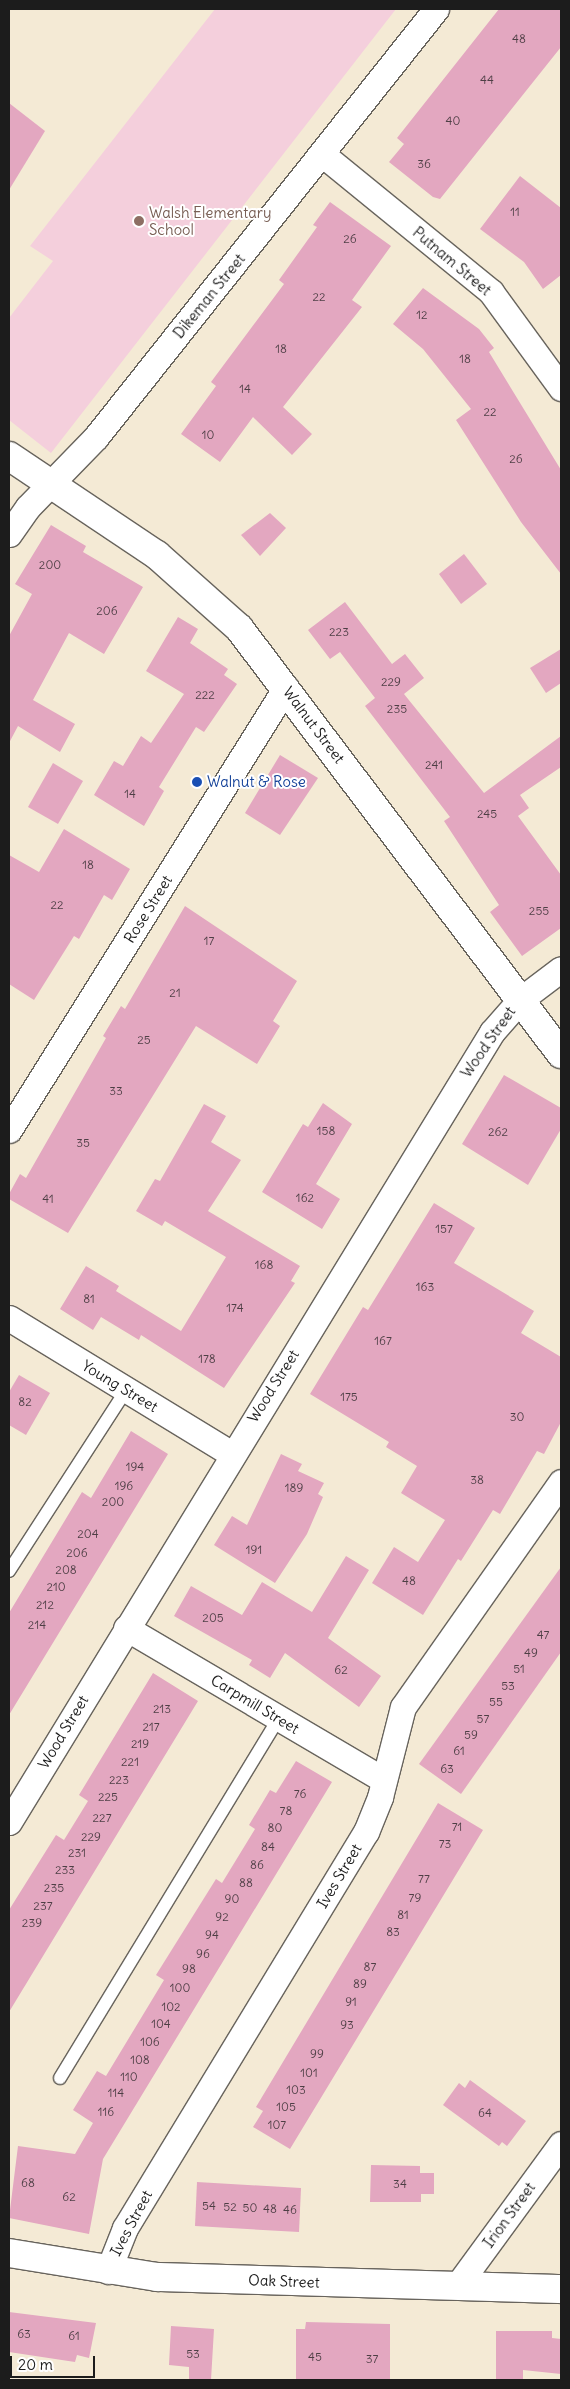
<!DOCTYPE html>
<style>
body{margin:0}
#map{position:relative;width:570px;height:2389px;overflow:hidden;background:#f4ead5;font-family:Delius,sans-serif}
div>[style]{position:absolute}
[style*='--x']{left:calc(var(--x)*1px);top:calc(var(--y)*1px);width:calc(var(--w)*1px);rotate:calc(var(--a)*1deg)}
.built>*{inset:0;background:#f4cfdc}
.building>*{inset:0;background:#e3a7c0}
.roads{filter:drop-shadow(1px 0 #68645d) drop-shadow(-1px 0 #68645d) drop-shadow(0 1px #68645d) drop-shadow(0 -1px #68645d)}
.service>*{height:12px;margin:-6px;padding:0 6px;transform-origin:6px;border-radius:6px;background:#fff}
.minor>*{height:25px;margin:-12.5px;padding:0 12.5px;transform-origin:12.5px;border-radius:12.5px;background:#fff}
.tertiary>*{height:28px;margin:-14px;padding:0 14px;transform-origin:14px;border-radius:14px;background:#fff}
.secondary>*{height:28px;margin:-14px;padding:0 14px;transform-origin:14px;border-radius:14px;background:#fff}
.dots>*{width:14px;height:14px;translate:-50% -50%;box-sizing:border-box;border:2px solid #fff;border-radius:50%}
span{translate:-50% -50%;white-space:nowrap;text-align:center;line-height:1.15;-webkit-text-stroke:4px #fff;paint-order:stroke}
.number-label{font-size:12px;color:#4e3f45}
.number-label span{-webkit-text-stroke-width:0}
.education-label{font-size:15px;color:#785e54}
.left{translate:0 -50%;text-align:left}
.street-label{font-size:15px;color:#1c1c1c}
.transit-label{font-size:15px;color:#164399}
.frame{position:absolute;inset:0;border:10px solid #1c1c1c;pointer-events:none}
.scale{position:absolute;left:10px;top:2356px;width:85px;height:22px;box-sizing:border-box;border:2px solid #1c1c1c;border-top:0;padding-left:6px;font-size:15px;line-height:18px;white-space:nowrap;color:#1c1c1c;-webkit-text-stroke:4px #fff;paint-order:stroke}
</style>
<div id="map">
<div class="built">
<i style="clip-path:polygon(215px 9px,396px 9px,51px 453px,9px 420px,9px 318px,53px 261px,30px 246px)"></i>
</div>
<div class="building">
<i style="clip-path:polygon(499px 9px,561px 9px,561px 47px,440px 199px,433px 197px,389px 162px,404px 144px,397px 138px)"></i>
<i style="clip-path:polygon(9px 103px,45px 131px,9px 190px)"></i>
<i style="clip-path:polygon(520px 176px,561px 208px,561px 275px,543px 289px,524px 262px,480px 229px)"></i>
<i style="clip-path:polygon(330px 202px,391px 246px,352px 300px,362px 307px,283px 407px,312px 434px,292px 455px,253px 417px,220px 462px,181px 434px,216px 386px,211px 382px,284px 284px,279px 280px,317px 227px,313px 225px)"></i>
<i style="clip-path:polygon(423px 288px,479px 329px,494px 348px,489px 352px,561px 470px,561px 574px,521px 522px,456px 420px,471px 409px,423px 349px,393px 324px)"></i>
<i style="clip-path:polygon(270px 513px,286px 528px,260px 556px,241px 535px)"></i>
<i style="clip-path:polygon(51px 525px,86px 546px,83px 552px,143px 587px,104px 654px,69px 633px,33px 700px,75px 724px,60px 752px,18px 726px,9px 743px,9px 636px,32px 594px,15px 584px)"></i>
<i style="clip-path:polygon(464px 554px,487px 584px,461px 604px,439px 574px)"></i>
<i style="clip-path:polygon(345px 602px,392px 664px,405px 654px,424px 678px,404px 694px,484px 793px,561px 736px,561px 767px,520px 795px,529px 808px,518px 816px,561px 875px,561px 928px,522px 956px,490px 912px,499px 905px,444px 821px,450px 817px,365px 706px,375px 698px,340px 652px,330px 659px,308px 630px)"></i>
<i style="clip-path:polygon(178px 617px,198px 629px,190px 643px,228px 669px,224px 675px,237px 684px,204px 732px,196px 727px,159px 787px,164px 791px,144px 826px,94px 795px,114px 761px,123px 766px,141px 736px,151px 743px,184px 694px,146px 671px)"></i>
<i style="clip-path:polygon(561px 649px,561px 683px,546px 693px,530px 668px)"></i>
<i style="clip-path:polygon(280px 755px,318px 778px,280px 835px,245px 813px)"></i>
<i style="clip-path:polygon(53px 763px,83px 781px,58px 824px,28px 807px)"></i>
<i style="clip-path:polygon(64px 829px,130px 869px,112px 900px,104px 895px,79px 939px,74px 936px,34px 1000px,9px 984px,9px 855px,39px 872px)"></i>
<i style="clip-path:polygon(185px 906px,297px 981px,273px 1021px,280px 1026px,257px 1064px,196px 1026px,68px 1233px,9px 1199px,9px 1194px,20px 1174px,26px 1178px,106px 1038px,103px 1036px,121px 1006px,125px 1009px)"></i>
<i style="clip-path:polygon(504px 1075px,561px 1108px,561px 1129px,528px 1185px,462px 1144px)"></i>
<i style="clip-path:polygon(323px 1103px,352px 1124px,316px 1184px,340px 1199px,322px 1229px,262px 1192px,303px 1124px,308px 1127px)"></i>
<i style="clip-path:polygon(204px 1104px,226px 1116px,211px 1142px,241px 1160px,208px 1211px,300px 1266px,291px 1281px,295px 1283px,224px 1388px,141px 1335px,139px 1340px,101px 1317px,93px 1330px,60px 1309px,86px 1266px,119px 1286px,116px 1291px,181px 1331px,226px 1257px,165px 1221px,162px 1226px,136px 1211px,155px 1179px,160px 1181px)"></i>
<i style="clip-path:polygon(434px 1203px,475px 1228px,454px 1263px,534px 1311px,521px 1333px,561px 1357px,561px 1422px,544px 1454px,537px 1451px,500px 1514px,493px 1510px,461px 1561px,458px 1559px,423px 1615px,372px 1583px,394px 1547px,418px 1562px,445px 1520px,401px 1493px,417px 1466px,386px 1447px,389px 1442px,310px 1394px,363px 1307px,368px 1310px)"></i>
<i style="clip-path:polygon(19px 1375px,50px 1393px,26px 1435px,9px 1425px,9px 1392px)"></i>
<i style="clip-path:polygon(131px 1431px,168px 1454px,9px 1715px,9px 1613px,82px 1492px,91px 1498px)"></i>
<i style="clip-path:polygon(281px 1454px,302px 1464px,298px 1471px,324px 1483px,318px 1494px,323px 1497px,307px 1534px,275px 1583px,214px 1545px,232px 1516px,247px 1525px)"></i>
<i style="clip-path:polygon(346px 1556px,369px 1570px,328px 1638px,381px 1676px,359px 1707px,285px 1653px,270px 1678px,249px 1665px,252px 1660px,174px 1616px,191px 1586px,242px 1615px,262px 1582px,312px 1612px)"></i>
<i style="clip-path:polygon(561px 1567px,561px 1652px,461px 1794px,419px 1764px)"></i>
<i style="clip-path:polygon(153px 1673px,198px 1701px,9px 2012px,9px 1910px,56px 1835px,64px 1840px,88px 1801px,79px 1795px)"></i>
<i style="clip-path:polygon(296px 1761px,332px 1782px,103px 2159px,89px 2234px,9px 2218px,18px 2146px,75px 2154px,93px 2123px,73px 2110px,97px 2071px,106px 2076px,164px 1980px,156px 1975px,216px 1879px,222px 1883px,255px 1829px,249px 1825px,270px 1790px,276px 1793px)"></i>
<i style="clip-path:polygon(438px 1803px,483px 1830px,290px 2149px,253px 2127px,263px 2111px,256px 2107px)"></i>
<i style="clip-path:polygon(470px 2080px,526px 2121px,507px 2146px,502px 2142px,499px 2146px,443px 2105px,459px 2083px,465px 2088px)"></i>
<i style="clip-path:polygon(371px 2165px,420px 2166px,420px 2173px,434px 2173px,434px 2194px,421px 2194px,421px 2202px,370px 2202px)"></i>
<i style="clip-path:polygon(197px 2182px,301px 2188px,299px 2232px,195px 2226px)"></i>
<i style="clip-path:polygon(9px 2312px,96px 2323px,89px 2358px,77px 2355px,75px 2362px,9px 2352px)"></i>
<i style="clip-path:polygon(306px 2322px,390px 2324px,390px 2380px,296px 2380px,296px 2329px,305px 2329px)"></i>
<i style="clip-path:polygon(171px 2326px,214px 2329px,211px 2380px,189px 2380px,189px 2367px,169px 2365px)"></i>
<i style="clip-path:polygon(496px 2331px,552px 2331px,552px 2338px,561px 2339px,561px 2374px,523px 2370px,523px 2380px,496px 2380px)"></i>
</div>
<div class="roads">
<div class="service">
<i style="--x:9;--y:1571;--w:216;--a:-57.1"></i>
<i style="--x:60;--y:2078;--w:421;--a:-58.7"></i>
</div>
<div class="minor">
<i style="--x:322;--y:154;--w:218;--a:39.2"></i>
<i style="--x:491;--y:292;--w:119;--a:53.9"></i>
<i style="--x:9;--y:534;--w:33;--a:-55"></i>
<i style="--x:28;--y:507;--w:98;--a:-45.8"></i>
<i style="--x:96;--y:437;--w:547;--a:-51.54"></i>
<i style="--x:9;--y:1130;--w:522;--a:-57.98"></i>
<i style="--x:9;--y:1318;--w:261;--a:31.4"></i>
<i style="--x:126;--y:1628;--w:299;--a:30.5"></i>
<i style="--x:9;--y:1822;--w:926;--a:-58.56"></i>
<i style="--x:492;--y:1032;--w:43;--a:-48.8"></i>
<i style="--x:520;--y:1000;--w:51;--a:-37.1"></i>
<i style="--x:108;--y:2271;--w:46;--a:-68.4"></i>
<i style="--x:125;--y:2228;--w:464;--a:-58.7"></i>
<i style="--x:366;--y:1832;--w:38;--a:-68"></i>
<i style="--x:380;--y:1797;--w:93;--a:-75.7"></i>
<i style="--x:403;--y:1707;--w:275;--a:-54.9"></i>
<i style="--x:457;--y:2286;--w:176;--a:-53.8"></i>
</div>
<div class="tertiary">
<i style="--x:9;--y:2253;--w:150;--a:9.2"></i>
<i style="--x:157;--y:2277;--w:404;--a:1.7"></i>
</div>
<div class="secondary">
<i style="--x:9;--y:456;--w:178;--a:33.8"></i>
<i style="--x:157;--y:555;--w:110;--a:41.7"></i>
<i style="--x:239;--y:628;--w:534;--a:52.92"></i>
</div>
</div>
<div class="dots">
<i style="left:139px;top:221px;background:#8d6e63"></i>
<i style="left:197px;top:782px;background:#1a4fb4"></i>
</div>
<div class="number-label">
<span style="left:519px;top:39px">48</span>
<span style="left:487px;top:80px">44</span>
<span style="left:453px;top:121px">40</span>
<span style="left:424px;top:164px">36</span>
<span style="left:515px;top:212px">11</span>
<span style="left:350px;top:239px">26</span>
<span style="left:319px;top:297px">22</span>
<span style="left:422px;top:315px">12</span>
<span style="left:281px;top:349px">18</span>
<span style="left:465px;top:359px">18</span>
<span style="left:245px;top:389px">14</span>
<span style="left:490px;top:412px">22</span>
<span style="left:208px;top:435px">10</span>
<span style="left:516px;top:459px">26</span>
<span style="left:50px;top:565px">200</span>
<span style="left:107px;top:611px">206</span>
<span style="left:339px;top:632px">223</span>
<span style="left:391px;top:682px">229</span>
<span style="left:205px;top:695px">222</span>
<span style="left:397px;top:709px">235</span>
<span style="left:434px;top:765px">241</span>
<span style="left:130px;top:794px">14</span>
<span style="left:487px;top:814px">245</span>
<span style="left:88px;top:865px">18</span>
<span style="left:57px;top:905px">22</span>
<span style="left:539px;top:911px">255</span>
<span style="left:209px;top:941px">17</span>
<span style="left:175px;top:993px">21</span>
<span style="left:144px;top:1040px">25</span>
<span style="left:116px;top:1091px">33</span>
<span style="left:326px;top:1131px">158</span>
<span style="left:498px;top:1132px">262</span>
<span style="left:83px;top:1143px">35</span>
<span style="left:305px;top:1198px">162</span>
<span style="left:48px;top:1199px">41</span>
<span style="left:444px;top:1229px">157</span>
<span style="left:264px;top:1265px">168</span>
<span style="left:425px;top:1287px">163</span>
<span style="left:89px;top:1299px">81</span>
<span style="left:235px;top:1308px">174</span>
<span style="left:383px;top:1341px">167</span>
<span style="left:207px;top:1359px">178</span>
<span style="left:349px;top:1397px">175</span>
<span style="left:25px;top:1402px">82</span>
<span style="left:517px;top:1417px">30</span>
<span style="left:135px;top:1467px">194</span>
<span style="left:477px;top:1480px">38</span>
<span style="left:124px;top:1486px">196</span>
<span style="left:294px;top:1488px">189</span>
<span style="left:113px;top:1502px">200</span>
<span style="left:88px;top:1534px">204</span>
<span style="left:254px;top:1550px">191</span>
<span style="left:77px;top:1553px">206</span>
<span style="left:66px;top:1570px">208</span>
<span style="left:409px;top:1581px">48</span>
<span style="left:56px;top:1587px">210</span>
<span style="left:45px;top:1605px">212</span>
<span style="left:213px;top:1618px">205</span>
<span style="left:37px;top:1625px">214</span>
<span style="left:543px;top:1635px">47</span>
<span style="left:531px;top:1653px">49</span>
<span style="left:519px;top:1669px">51</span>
<span style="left:341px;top:1670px">62</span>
<span style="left:508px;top:1686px">53</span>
<span style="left:496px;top:1702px">55</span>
<span style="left:162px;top:1709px">213</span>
<span style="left:483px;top:1719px">57</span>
<span style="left:151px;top:1727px">217</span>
<span style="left:471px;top:1735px">59</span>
<span style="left:140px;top:1744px">219</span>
<span style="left:459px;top:1751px">61</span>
<span style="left:130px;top:1762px">221</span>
<span style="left:447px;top:1769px">63</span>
<span style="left:119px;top:1780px">223</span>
<span style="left:300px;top:1794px">76</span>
<span style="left:108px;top:1797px">225</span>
<span style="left:286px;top:1811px">78</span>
<span style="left:102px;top:1818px">227</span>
<span style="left:457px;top:1827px">71</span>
<span style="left:275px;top:1828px">80</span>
<span style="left:91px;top:1837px">229</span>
<span style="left:445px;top:1844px">73</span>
<span style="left:268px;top:1847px">84</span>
<span style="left:77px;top:1853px">231</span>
<span style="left:257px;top:1865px">86</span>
<span style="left:65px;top:1870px">233</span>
<span style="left:424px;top:1879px">77</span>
<span style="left:246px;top:1883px">88</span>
<span style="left:54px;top:1888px">235</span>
<span style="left:415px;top:1898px">79</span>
<span style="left:232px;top:1899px">90</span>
<span style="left:43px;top:1906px">237</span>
<span style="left:403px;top:1915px">81</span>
<span style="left:222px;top:1917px">92</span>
<span style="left:32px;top:1923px">239</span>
<span style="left:393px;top:1932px">83</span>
<span style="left:212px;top:1935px">94</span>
<span style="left:203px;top:1954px">96</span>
<span style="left:370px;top:1967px">87</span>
<span style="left:189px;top:1969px">98</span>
<span style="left:360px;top:1984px">89</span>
<span style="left:180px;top:1988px">100</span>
<span style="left:351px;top:2002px">91</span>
<span style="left:171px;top:2007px">102</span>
<span style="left:161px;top:2024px">104</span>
<span style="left:347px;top:2025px">93</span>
<span style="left:150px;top:2042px">106</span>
<span style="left:317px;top:2054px">99</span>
<span style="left:140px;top:2060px">108</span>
<span style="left:309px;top:2073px">101</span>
<span style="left:129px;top:2077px">110</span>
<span style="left:296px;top:2090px">103</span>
<span style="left:116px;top:2093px">114</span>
<span style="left:286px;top:2107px">105</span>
<span style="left:106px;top:2112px">116</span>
<span style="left:485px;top:2113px">64</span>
<span style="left:277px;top:2125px">107</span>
<span style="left:28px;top:2183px">68</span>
<span style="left:400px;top:2184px">34</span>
<span style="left:69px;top:2197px">62</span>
<span style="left:209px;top:2206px">54</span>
<span style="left:230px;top:2207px">52</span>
<span style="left:250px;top:2208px">50</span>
<span style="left:270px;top:2209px">48</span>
<span style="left:290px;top:2210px">46</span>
<span style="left:24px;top:2334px">63</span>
<span style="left:74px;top:2336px">61</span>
<span style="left:193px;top:2354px">53</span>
<span style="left:315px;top:2357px">45</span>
<span style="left:372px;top:2359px">37</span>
</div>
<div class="education-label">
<span class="left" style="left:149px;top:221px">Walsh Elementary<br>School</span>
</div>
<div class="street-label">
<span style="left:452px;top:261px;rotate:40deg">Putnam Street</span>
<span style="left:209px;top:296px;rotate:-51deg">Dikeman Street</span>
<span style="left:314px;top:725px;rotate:53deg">Walnut Street</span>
<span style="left:148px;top:909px;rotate:-58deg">Rose Street</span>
<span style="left:488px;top:1042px;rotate:-55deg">Wood Street</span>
<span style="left:120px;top:1386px;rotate:31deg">Young Street</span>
<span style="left:273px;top:1386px;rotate:-58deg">Wood Street</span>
<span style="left:255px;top:1704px;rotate:31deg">Carpmill Street</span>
<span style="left:63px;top:1732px;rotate:-59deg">Wood Street</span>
<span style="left:339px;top:1876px;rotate:-59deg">Ives Street</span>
<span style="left:509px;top:2215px;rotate:-54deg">Irion Street</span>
<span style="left:131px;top:2223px;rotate:-62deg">Ives Street</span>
<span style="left:284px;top:2281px;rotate:2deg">Oak Street</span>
</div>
<div class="transit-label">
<span class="left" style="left:207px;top:782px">Walnut &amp; Rose</span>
</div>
<div class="frame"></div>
<div class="scale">20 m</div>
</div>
